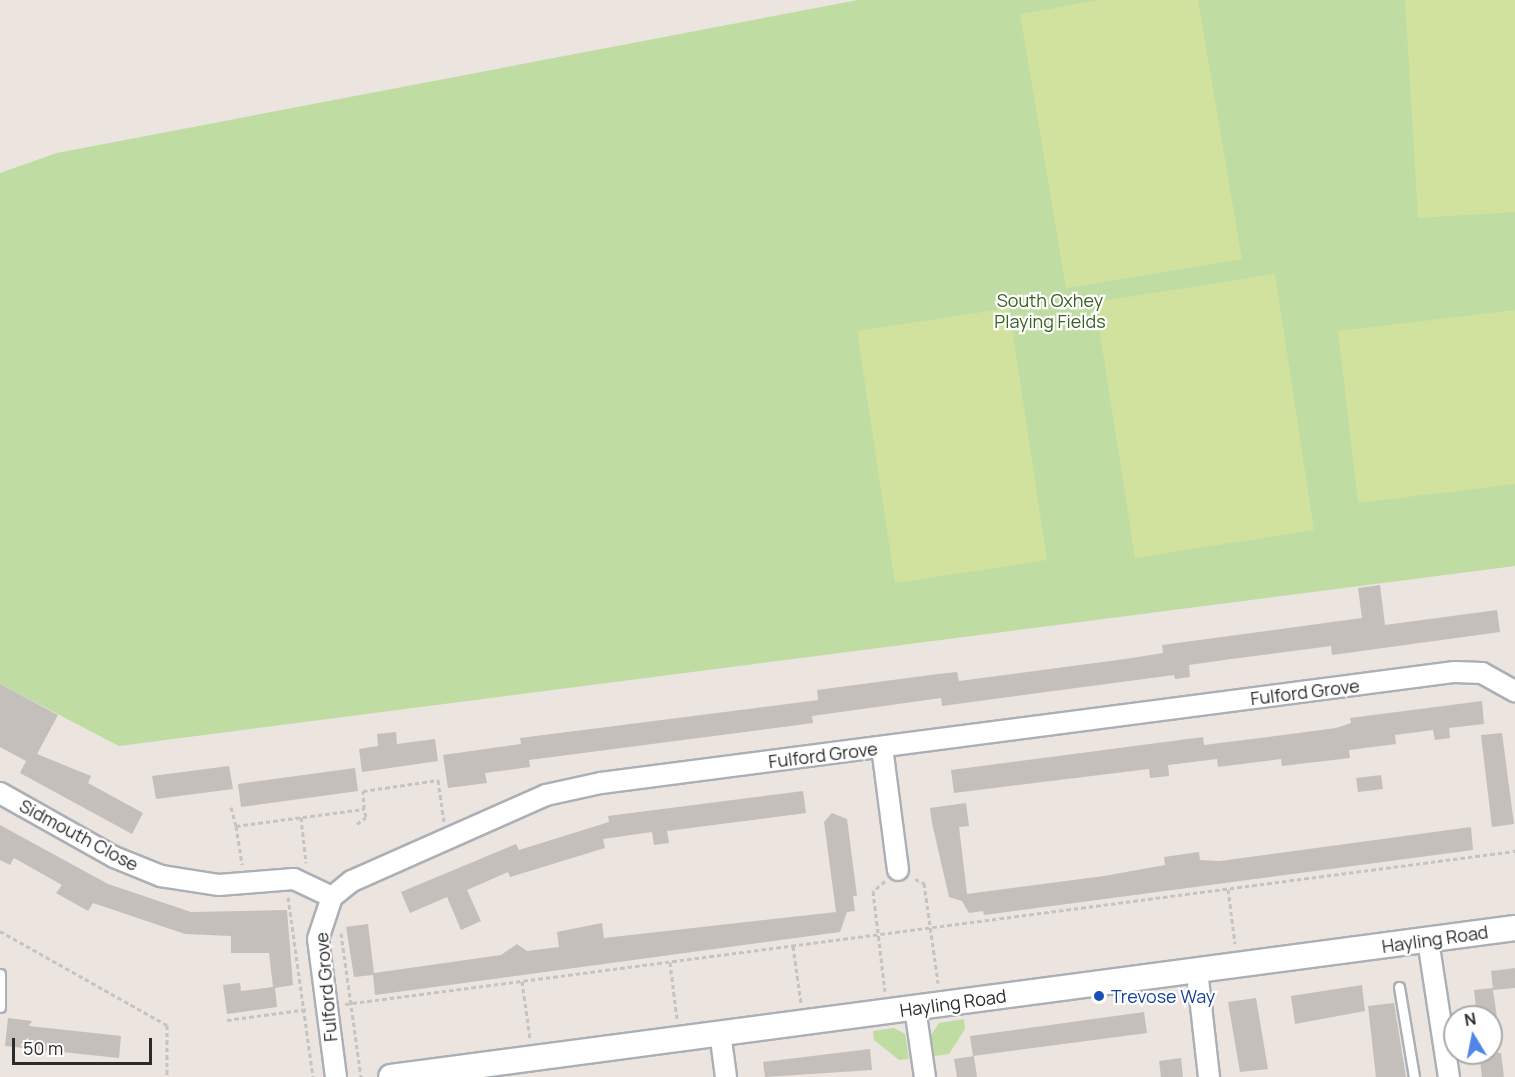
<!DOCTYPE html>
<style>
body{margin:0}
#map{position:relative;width:1515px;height:1077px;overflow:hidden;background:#ebe4df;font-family:Manrope,sans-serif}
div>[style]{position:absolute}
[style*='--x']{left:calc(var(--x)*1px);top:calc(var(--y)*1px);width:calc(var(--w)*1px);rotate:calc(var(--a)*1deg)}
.green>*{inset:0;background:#bfdca2}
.pitch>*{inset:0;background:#d0e29e}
.building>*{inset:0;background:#c4bfba}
.path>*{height:3px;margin-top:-1.5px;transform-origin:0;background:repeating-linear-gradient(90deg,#c4c4c4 0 4.5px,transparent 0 7.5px)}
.roads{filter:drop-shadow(2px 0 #abafb6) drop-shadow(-2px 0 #abafb6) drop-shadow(0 2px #abafb6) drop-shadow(0 -2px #abafb6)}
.service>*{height:9px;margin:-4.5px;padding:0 4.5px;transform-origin:4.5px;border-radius:4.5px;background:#fff}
.minor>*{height:20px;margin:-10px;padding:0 10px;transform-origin:10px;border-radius:10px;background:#fff}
.tertiary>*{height:24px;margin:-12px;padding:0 12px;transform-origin:12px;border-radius:12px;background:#fff}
.dots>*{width:16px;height:16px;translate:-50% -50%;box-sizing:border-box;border:3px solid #fff;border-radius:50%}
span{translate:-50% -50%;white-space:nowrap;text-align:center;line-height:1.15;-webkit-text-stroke:4.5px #fff;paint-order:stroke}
.park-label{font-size:18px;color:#396122}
.street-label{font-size:18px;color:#2b2b2b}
.transit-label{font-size:18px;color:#164399}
.left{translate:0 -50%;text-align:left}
.north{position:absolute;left:1443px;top:1005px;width:60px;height:60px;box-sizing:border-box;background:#fff;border:2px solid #aaa;border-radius:50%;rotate:350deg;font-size:16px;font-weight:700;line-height:24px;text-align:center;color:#2b2b2b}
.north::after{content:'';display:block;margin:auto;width:21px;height:27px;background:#5185e7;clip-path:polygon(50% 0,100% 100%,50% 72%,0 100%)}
.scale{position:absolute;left:12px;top:1038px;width:140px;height:27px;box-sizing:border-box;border:3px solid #2b2b2b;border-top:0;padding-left:8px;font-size:18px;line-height:21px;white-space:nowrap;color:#2b2b2b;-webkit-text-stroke:4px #fff;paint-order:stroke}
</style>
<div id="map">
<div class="green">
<i style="clip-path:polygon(858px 0,1515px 0,1515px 566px,119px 746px,0 684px,0 173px,57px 153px)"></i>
<i style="clip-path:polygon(964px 1019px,965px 1029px,949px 1054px,934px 1056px,931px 1035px,939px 1023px)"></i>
<i style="clip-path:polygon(894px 1028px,905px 1034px,909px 1059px,899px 1060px,874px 1040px,873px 1031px)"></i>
</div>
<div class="pitch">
<i style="clip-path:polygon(1101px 0,1198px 0,1242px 259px,1066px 288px,1020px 14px)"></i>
<i style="clip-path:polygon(1405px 0,1515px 0,1515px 212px,1418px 218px)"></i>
<i style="clip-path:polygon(1275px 274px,1314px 530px,1135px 558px,1095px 302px)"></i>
<i style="clip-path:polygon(1009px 308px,1047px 560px,895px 583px,857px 331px)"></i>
<i style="clip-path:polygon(1515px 310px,1515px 484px,1358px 503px,1338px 331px)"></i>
</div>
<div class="building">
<i style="clip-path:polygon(1380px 585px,1385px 625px,1497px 610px,1500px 632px,1332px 655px,1331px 646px,1231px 659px,1189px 665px,1190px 677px,1175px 679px,1174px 675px,942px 706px,941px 698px,812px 716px,813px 723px,529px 760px,530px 767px,485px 773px,487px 783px,448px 788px,443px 755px,521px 744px,520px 738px,818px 700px,817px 690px,938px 674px,957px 672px,959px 681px,1125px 659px,1163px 653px,1162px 645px,1362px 618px,1358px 588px)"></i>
<i style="clip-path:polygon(0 684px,58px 715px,37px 754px,91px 776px,88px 783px,143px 813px,132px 834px,20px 773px,26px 761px,0 747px)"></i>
<i style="clip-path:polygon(1482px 701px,1484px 724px,1449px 728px,1450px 738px,1435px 740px,1433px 730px,1395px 735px,1396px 744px,1349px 750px,1350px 758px,1282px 766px,1281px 759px,1218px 767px,1217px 759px,1168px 765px,1169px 776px,1150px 778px,1149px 769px,954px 793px,951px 770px,1203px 737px,1204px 745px,1260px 738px,1336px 728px,1351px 723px,1350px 718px)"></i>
<i style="clip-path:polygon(396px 732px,397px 744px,435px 739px,438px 761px,362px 772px,359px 749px,378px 746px,377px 734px)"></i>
<i style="clip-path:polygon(1502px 733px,1514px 824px,1492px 827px,1481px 735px)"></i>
<i style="clip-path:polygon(229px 766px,233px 789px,156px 799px,152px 776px)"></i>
<i style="clip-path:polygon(355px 768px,358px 791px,241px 807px,238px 784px)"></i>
<i style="clip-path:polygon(1381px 775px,1383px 789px,1358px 792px,1356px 778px)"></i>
<i style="clip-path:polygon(803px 791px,806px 813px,667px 831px,669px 843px,654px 845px,652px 832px,603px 839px,605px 848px,510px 877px,508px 872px,467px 890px,481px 921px,461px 930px,447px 897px,410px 913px,401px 892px,516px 844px,519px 850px,609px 822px,608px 816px)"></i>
<i style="clip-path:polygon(966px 803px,969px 826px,959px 827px,967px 894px,1104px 876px,1165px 865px,1164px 857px,1199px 852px,1200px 860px,1220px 861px,1471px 827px,1473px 850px,984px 915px,983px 911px,969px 913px,962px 901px,949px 897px,932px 823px,930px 808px)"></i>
<i style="clip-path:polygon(832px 813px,847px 819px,857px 896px,853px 896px,855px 911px,847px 912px,840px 932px,375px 995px,373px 975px,354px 977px,346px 927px,368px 924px,374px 973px,501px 955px,517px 944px,527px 951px,559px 947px,557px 932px,602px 923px,604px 938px,836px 912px,824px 822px)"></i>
<i style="clip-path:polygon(0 825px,108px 884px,191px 912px,287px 910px,293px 985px,275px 988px,277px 1007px,227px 1014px,223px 985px,240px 983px,241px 991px,273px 987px,269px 953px,231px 953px,231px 936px,185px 934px,93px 903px,88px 911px,56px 893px,62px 885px,14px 858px,10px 865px,0 860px)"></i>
<i style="clip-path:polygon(1515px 968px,1515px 988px,1493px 990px,1497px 1017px,1477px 1017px,1474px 990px,1493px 988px,1491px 971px)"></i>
<i style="clip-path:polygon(1362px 985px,1365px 1011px,1295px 1024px,1291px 996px)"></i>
<i style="clip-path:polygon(1256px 998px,1268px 1069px,1240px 1072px,1228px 1002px)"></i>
<i style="clip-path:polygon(1394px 1003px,1406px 1077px,1376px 1077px,1368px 1006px)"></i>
<i style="clip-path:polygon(1144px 1012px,1147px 1033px,973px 1056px,970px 1036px)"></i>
<i style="clip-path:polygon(8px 1018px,32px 1021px,29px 1026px,121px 1036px,119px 1058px,5px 1046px)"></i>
<i style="clip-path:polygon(870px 1049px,872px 1070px,765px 1077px,763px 1062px)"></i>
<i style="clip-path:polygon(1479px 1053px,1501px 1053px,1504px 1077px,1482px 1077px)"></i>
<i style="clip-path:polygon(974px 1056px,977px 1077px,957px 1077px,954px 1059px)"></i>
<i style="clip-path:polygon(1181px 1058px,1183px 1077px,1161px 1077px,1159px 1061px)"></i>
</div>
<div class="path">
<i style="--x:231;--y:807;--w:20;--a:75"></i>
<i style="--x:236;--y:826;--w:129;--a:-7.6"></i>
<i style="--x:364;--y:809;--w:18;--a:-93"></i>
<i style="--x:363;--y:791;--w:76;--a:-8.3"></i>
<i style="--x:438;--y:780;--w:42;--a:81.9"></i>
<i style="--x:301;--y:817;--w:46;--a:83.8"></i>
<i style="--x:357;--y:824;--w:11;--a:-38"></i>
<i style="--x:366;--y:817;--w:8;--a:-104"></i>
<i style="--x:236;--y:826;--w:39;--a:81"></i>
<i style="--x:915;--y:879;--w:10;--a:24"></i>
<i style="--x:924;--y:883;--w:101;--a:82"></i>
<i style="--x:885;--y:881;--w:16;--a:140"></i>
<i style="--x:873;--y:891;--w:101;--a:83.2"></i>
<i style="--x:1228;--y:889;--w:55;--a:82.7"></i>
<i style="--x:288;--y:897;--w:182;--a:82.1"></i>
<i style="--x:0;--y:931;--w:192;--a:29.4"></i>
<i style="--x:167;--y:1025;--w:52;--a:90"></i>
<i style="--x:341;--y:933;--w:145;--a:82.1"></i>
<i style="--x:793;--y:946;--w:58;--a:82"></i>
<i style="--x:670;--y:962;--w:57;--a:83"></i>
<i style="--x:522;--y:981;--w:59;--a:82.1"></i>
<i style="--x:345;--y:1004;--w:1180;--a:-7.45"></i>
<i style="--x:227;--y:1020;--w:82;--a:-7.7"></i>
</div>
<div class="roads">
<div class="service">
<i style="--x:0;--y:974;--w:33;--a:90"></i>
<i style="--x:1399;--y:987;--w:91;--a:80.5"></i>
</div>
<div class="minor">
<i style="--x:882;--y:747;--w:124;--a:82.6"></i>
<i style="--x:0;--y:793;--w:131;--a:29.3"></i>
<i style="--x:114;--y:857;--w:51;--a:22"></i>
<i style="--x:161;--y:876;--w:59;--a:8.8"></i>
<i style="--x:219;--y:885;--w:75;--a:-4.6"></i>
<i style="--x:294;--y:879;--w:42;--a:25.3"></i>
<i style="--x:1428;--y:940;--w:139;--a:81.3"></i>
<i style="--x:1197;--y:970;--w:108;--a:83.6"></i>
<i style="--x:915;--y:1008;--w:70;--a:81.8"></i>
<i style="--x:720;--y:1032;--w:45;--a:82.4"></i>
<i style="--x:336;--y:1077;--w:139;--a:-97.4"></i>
<i style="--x:318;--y:939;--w:44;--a:-71.6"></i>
<i style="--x:332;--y:897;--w:26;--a:-39"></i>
<i style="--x:352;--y:881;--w:212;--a:-23.9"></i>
<i style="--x:546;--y:795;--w:56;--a:-12.3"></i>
<i style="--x:601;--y:783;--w:861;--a:-7.41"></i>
<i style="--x:1455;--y:672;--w:27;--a:2"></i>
<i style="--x:1482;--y:673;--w:38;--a:29"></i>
</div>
<div class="tertiary">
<i style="--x:391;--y:1077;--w:1134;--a:-7.55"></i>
</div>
</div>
<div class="dots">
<i style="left:1099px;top:996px;background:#1a4fb4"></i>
</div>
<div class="park-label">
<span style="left:1050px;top:311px">South Oxhey<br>Playing Fields</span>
</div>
<div class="street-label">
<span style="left:1305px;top:692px;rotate:-7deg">Fulford Grove</span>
<span style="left:823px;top:755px;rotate:-7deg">Fulford Grove</span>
<span style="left:79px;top:835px;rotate:28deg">Sidmouth Close</span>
<span style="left:1435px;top:939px;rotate:-8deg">Hayling Road</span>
<span style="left:326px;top:987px;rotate:-95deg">Fulford Grove</span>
<span style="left:953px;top:1003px;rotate:-8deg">Hayling Road</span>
</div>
<div class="transit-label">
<span class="left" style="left:1111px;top:996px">Trevose Way</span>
</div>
<div class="north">N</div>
<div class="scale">50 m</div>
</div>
